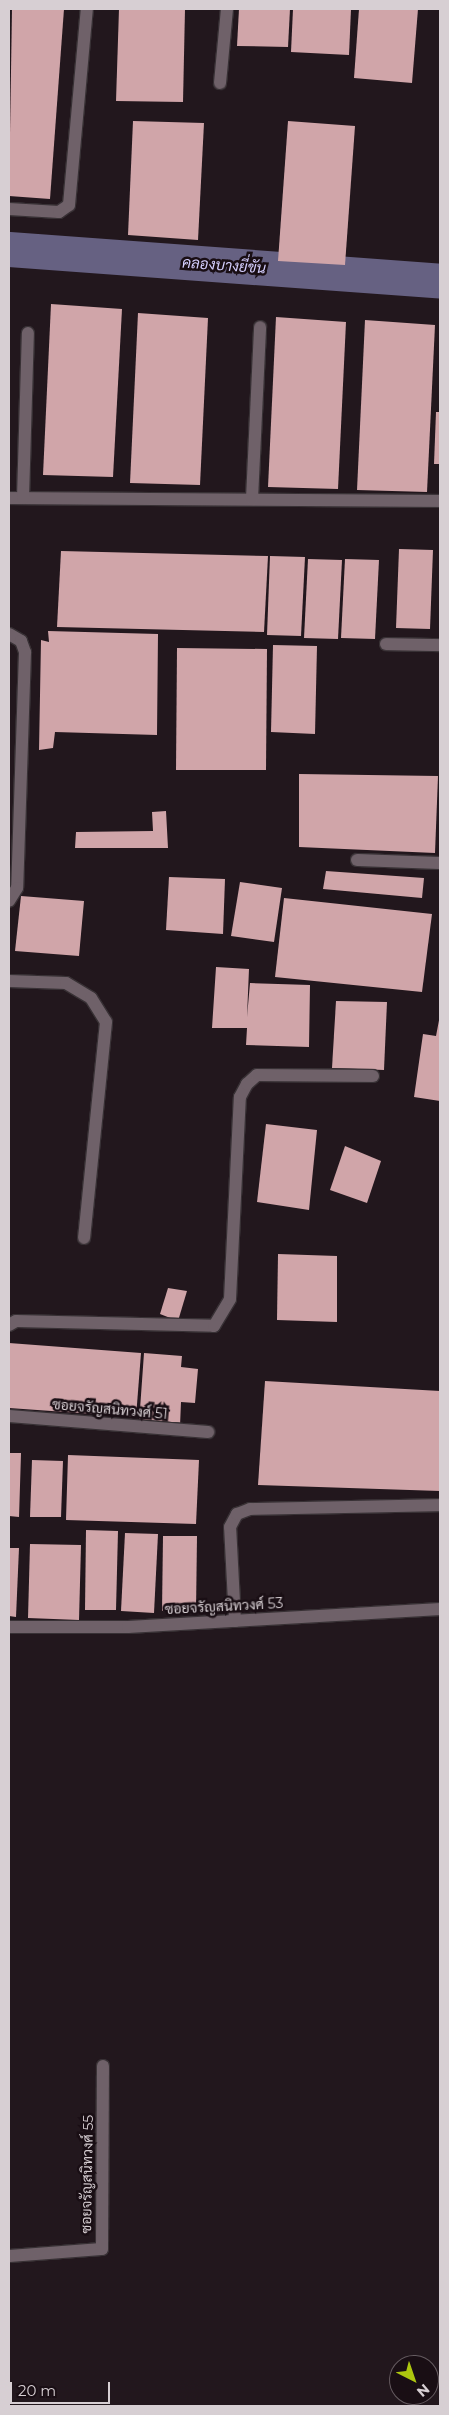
<!DOCTYPE html>
<meta charset="utf-8">
<style>
body{margin:0}
#map{position:relative;width:449px;height:2415px;overflow:hidden;background:#22171d;font-family:Montserrat,Sarabun,sans-serif}
div>[style]{position:absolute}
[style*='--x']{left:calc(var(--x)*1px);top:calc(var(--y)*1px);width:calc(var(--w)*1px);rotate:calc(var(--a)*1deg)}
.canal>*{height:35px;margin:-17.5px;padding:0 17.5px;transform-origin:17.5px;border-radius:17.5px;background:#666182}
.building>*{inset:0;background:#d0a5a9}
.roads{filter:drop-shadow(1px 0 #383135) drop-shadow(-1px 0 #383135) drop-shadow(0 1px #383135) drop-shadow(0 -1px #383135)}
.minor>*{height:12px;margin:-6px;padding:0 6px;transform-origin:6px;border-radius:6px;background:#6f6169}
span{translate:-50% -50%;white-space:nowrap;text-align:center;line-height:1.15;-webkit-text-stroke:5px #190e14;paint-order:stroke}
.street-label{font-size:14px;color:#d7cfd3}
.water-label{font-size:15px;color:#d3cdfc;font-style:italic}
.frame{position:absolute;inset:0;border:10px solid #d7cfd3;pointer-events:none}
.north{position:absolute;left:389px;top:2355px;width:50px;height:50px;box-sizing:border-box;background:#190e14;border:1px solid #655b60;border-radius:50%;rotate:139deg;font-size:14px;font-weight:700;line-height:20px;text-align:center;color:#d7cfd3}
.north::after{content:'';display:block;margin:auto;width:18px;height:22px;background:#adc60f;clip-path:polygon(50% 0,100% 100%,50% 72%,0 100%)}
.scale{position:absolute;left:10px;top:2382px;width:100px;height:22px;box-sizing:border-box;border:2px solid #d7cfd3;border-top:0;padding-left:6px;font-size:15px;line-height:18px;white-space:nowrap;color:#d7cfd3;-webkit-text-stroke:4px #190e14;paint-order:stroke}
</style>
<div id="map">
<div class="canal">
<i style="--x:9;--y:249;--w:432;--a:4.2"></i>
</div>
<div class="building">
<i style="clip-path:polygon(12px 9px,64px 9px,50px 199px,9px 196px)"></i>
<i style="clip-path:polygon(119px 9px,185px 9px,183px 102px,116px 101px)"></i>
<i style="clip-path:polygon(239px 9px,290px 9px,288px 47px,237px 46px)"></i>
<i style="clip-path:polygon(293px 9px,351px 9px,349px 55px,291px 52px)"></i>
<i style="clip-path:polygon(359px 9px,418px 9px,412px 83px,354px 78px)"></i>
<i style="clip-path:polygon(133px 121px,204px 123px,198px 240px,128px 235px)"></i>
<i style="clip-path:polygon(288px 121px,355px 126px,345px 265px,278px 261px)"></i>
<i style="clip-path:polygon(51px 304px,122px 309px,113px 477px,43px 475px)"></i>
<i style="clip-path:polygon(138px 313px,208px 318px,200px 485px,130px 483px)"></i>
<i style="clip-path:polygon(276px 317px,346px 322px,338px 489px,268px 487px)"></i>
<i style="clip-path:polygon(365px 320px,435px 325px,427px 492px,357px 490px)"></i>
<i style="clip-path:polygon(436px 412px,440px 412px,440px 464px,434px 464px)"></i>
<i style="clip-path:polygon(399px 549px,433px 550px,430px 629px,396px 628px)"></i>
<i style="clip-path:polygon(61px 551px,268px 556px,264px 632px,57px 627px)"></i>
<i style="clip-path:polygon(270px 556px,305px 557px,301px 636px,267px 635px)"></i>
<i style="clip-path:polygon(308px 559px,342px 560px,338px 639px,304px 638px)"></i>
<i style="clip-path:polygon(345px 559px,379px 560px,375px 639px,341px 638px)"></i>
<i style="clip-path:polygon(48px 631px,158px 634px,157px 735px,55px 732px,53px 748px,39px 750px,41px 640px,49px 642px)"></i>
<i style="clip-path:polygon(273px 645px,317px 646px,315px 734px,271px 732px)"></i>
<i style="clip-path:polygon(177px 648px,267px 649px,266px 770px,176px 770px)"></i>
<i style="clip-path:polygon(299px 774px,438px 776px,435px 853px,299px 847px)"></i>
<i style="clip-path:polygon(166px 811px,168px 848px,75px 848px,76px 832px,153px 831px,152px 812px)"></i>
<i style="clip-path:polygon(326px 871px,424px 878px,422px 898px,323px 889px)"></i>
<i style="clip-path:polygon(169px 877px,225px 879px,223px 934px,166px 930px)"></i>
<i style="clip-path:polygon(240px 882px,282px 888px,274px 942px,231px 936px)"></i>
<i style="clip-path:polygon(21px 896px,84px 901px,79px 956px,15px 951px)"></i>
<i style="clip-path:polygon(284px 898px,432px 914px,422px 992px,275px 977px)"></i>
<i style="clip-path:polygon(216px 967px,249px 969px,247px 1017px,250px 983px,310px 985px,309px 1047px,246px 1045px,247px 1028px,212px 1028px)"></i>
<i style="clip-path:polygon(336px 1001px,387px 1002px,384px 1070px,332px 1068px)"></i>
<i style="clip-path:polygon(440px 1015px,440px 1101px,414px 1097px,423px 1034px,436px 1036px)"></i>
<i style="clip-path:polygon(266px 1124px,317px 1130px,309px 1210px,257px 1202px)"></i>
<i style="clip-path:polygon(345px 1146px,381px 1161px,367px 1203px,330px 1190px)"></i>
<i style="clip-path:polygon(278px 1254px,337px 1256px,337px 1322px,277px 1320px)"></i>
<i style="clip-path:polygon(168px 1288px,187px 1291px,178px 1321px,160px 1314px)"></i>
<i style="clip-path:polygon(9px 1343px,141px 1353px,136px 1417px,9px 1408px)"></i>
<i style="clip-path:polygon(144px 1353px,182px 1356px,181px 1367px,198px 1369px,195px 1403px,181px 1402px,180px 1426px,139px 1423px)"></i>
<i style="clip-path:polygon(265px 1381px,440px 1391px,440px 1491px,258px 1485px)"></i>
<i style="clip-path:polygon(9px 1453px,21px 1453px,19px 1517px,9px 1516px)"></i>
<i style="clip-path:polygon(68px 1455px,199px 1460px,196px 1524px,66px 1520px)"></i>
<i style="clip-path:polygon(32px 1460px,63px 1461px,61px 1517px,30px 1517px)"></i>
<i style="clip-path:polygon(86px 1530px,118px 1531px,116px 1610px,85px 1610px)"></i>
<i style="clip-path:polygon(125px 1533px,158px 1534px,154px 1613px,121px 1611px)"></i>
<i style="clip-path:polygon(163px 1536px,197px 1536px,196px 1612px,162px 1611px)"></i>
<i style="clip-path:polygon(30px 1544px,81px 1545px,79px 1620px,28px 1618px)"></i>
<i style="clip-path:polygon(9px 1548px,19px 1548px,16px 1617px,9px 1616px)"></i>
</div>
<div class="roads">
<div class="minor">
<i style="--x:220;--y:83;--w:74;--a:-84.6"></i>
<i style="--x:9;--y:209;--w:50;--a:3.4"></i>
<i style="--x:59;--y:212;--w:12;--a:-35"></i>
<i style="--x:69;--y:205;--w:197;--a:-84.8"></i>
<i style="--x:9;--y:498;--w:431;--a:0.4"></i>
<i style="--x:23;--y:498;--w:165;--a:-88.3"></i>
<i style="--x:252;--y:499;--w:172;--a:-87.3"></i>
<i style="--x:9;--y:634;--w:14;--a:30"></i>
<i style="--x:21;--y:641;--w:12;--a:70"></i>
<i style="--x:25;--y:652;--w:236;--a:91.9"></i>
<i style="--x:17;--y:888;--w:15;--a:122"></i>
<i style="--x:386;--y:644;--w:54;--a:1.1"></i>
<i style="--x:357;--y:860;--w:83;--a:2.1"></i>
<i style="--x:9;--y:981;--w:57;--a:2"></i>
<i style="--x:66;--y:983;--w:29;--a:31"></i>
<i style="--x:91;--y:998;--w:28;--a:58"></i>
<i style="--x:106;--y:1022;--w:217;--a:95.8"></i>
<i style="--x:9;--y:1325;--w:8;--a:-30"></i>
<i style="--x:16;--y:1321;--w:198;--a:1.4"></i>
<i style="--x:214;--y:1326;--w:31;--a:-59"></i>
<i style="--x:230;--y:1299;--w:202;--a:-87.2"></i>
<i style="--x:240;--y:1097;--w:15;--a:-62"></i>
<i style="--x:247;--y:1084;--w:13;--a:-42"></i>
<i style="--x:257;--y:1075;--w:116;--a:0.5"></i>
<i style="--x:9;--y:1416;--w:200;--a:4.6"></i>
<i style="--x:235;--y:1621;--w:94;--a:-93"></i>
<i style="--x:230;--y:1527;--w:15;--a:-62"></i>
<i style="--x:237;--y:1514;--w:14;--a:-21"></i>
<i style="--x:250;--y:1509;--w:190;--a:-1.2"></i>
<i style="--x:9;--y:1627;--w:119;--a:0"></i>
<i style="--x:128;--y:1627;--w:313;--a:-3.3"></i>
<i style="--x:9;--y:2256;--w:93;--a:-4.3"></i>
<i style="--x:102;--y:2249;--w:183;--a:-89.7"></i>
</div>
</div>
<div class="street-label">
<span style="left:110px;top:1409px;rotate:5deg">ซอยจรัญสนิทวงศ์ 51</span>
<span style="left:224px;top:1606px;rotate:-3deg">ซอยจรัญสนิทวงศ์ 53</span>
<span style="left:87px;top:2174px;rotate:-89deg">ซอยจรัญสนิทวงศ์ 55</span>
</div>
<div class="water-label">
<span style="left:224px;top:265px;rotate:4deg">คลองบางยี่ขัน</span>
</div>
<div class="frame"></div>
<div class="north">N</div>
<div class="scale">20 m</div>
</div>
